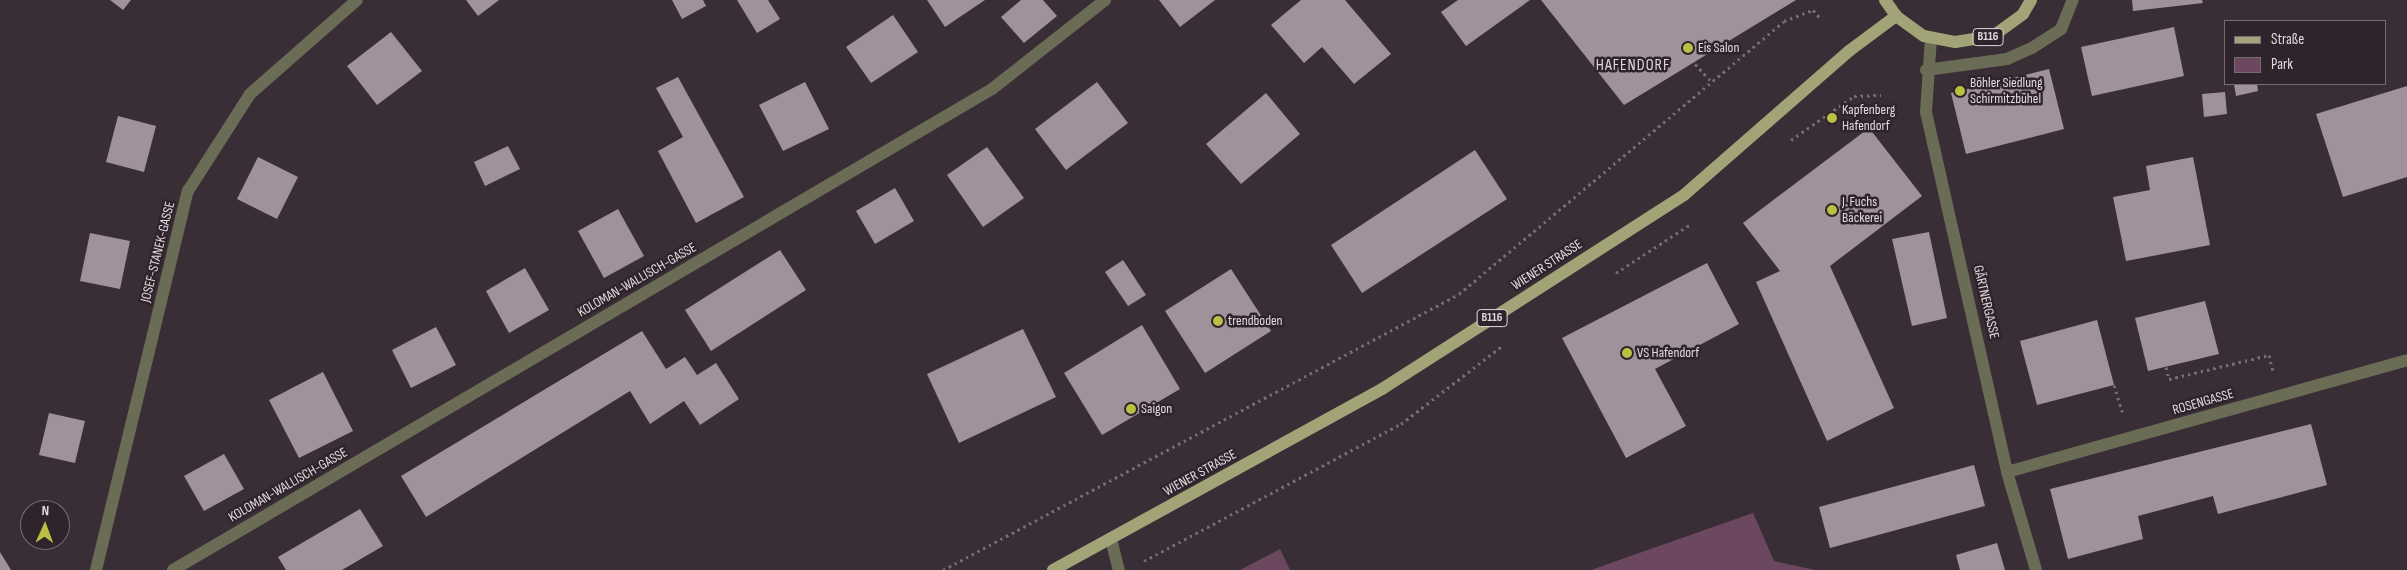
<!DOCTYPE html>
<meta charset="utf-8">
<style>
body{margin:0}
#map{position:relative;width:2407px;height:570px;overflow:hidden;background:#3a2e36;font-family:"Sofia Sans Condensed",sans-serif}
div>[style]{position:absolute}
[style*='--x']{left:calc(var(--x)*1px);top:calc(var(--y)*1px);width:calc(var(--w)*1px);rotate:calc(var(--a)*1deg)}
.green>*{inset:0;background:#6c4860}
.building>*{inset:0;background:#a0929b}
.path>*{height:3px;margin-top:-1.5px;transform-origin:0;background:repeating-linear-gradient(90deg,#776d74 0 2.5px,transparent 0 6.5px)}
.service>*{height:12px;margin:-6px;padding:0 6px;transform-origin:6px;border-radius:6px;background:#6a6c56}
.minor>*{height:12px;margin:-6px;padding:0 6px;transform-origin:6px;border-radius:6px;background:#6a6c56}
.primary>*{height:12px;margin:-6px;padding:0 6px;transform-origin:6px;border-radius:6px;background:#a2a477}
.dots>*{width:14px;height:14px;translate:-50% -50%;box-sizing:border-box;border:2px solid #30242c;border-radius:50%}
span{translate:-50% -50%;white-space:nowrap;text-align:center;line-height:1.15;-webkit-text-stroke:5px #30242c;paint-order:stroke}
.shield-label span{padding:1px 4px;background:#30242c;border:1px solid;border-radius:4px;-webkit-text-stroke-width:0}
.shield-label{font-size:12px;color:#e1d9de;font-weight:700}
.poi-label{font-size:14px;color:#e1d9de}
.left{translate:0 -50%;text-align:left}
.street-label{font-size:14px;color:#e1d9de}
.quarter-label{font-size:16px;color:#e1d9de;letter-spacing:1px}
.legend{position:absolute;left:2224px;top:20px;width:162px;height:65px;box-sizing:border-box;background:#30242c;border:1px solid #776c73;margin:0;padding:6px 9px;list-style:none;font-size:15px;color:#e1d9de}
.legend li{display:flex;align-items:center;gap:10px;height:25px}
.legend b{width:25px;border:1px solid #776c73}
.north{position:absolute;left:20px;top:500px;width:50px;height:50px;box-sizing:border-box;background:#30242c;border:1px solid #776c73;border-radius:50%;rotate:2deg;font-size:14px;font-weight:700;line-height:20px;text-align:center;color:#e1d9de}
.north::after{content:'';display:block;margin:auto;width:18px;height:22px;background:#bdbf43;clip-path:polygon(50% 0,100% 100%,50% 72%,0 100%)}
</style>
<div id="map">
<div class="green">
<i style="clip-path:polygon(1753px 513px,1774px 561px,1815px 570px,1591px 570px)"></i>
<i style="clip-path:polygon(1280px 549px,1290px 570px,1240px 570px)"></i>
</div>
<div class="building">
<i style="clip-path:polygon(110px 0,131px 0,123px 10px)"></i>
<i style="clip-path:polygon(466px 0,499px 0,478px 16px)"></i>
<i style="clip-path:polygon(672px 0,703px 0,706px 6px,682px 19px)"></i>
<i style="clip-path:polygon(737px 0,768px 0,780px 19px,757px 33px)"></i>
<i style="clip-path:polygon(927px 0,985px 0,945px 27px)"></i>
<i style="clip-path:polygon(1021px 0,1043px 0,1057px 16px,1024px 43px,1001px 17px)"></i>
<i style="clip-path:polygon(1159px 0,1215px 0,1180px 27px)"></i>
<i style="clip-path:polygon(1301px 0,1345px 0,1391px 54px,1354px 84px,1322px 47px,1304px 63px,1271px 25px)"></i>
<i style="clip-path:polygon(1458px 0,1530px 0,1466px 46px,1441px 12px)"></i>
<i style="clip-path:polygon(1541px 0,1796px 0,1624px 105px)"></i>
<i style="clip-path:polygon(2132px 0,2202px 0,2203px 3px,2133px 11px)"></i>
<i style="clip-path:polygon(893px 15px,918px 52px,871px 83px,846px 47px)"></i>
<i style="clip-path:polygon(2174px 27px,2184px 76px,2092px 96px,2081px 47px)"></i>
<i style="clip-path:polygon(391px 32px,422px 71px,377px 105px,347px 66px)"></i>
<i style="clip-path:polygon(2049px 69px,2064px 129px,1966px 154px,1951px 93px)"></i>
<i style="clip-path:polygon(678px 77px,744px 197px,696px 223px,658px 151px,683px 137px,656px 88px)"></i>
<i style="clip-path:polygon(805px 82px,829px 129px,783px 151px,759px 105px)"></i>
<i style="clip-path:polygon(1097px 82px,1128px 123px,1066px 170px,1035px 129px)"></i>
<i style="clip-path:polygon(2234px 84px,2257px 84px,2258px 91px,2236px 96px)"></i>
<i style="clip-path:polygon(2407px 86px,2407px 177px,2343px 197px,2316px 114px)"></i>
<i style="clip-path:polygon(2225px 92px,2227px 114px,2204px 117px,2202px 94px)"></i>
<i style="clip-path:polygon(1266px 93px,1300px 134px,1241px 184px,1206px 144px)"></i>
<i style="clip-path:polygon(118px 116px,156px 126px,144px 172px,106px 162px)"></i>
<i style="clip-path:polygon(1869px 128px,1922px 196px,1830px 266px,1894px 408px,1827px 441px,1756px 282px,1780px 271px,1743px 223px)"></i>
<i style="clip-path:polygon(508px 146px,520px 169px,485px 186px,474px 162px)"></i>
<i style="clip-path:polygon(987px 147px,1024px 198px,983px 227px,947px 175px)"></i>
<i style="clip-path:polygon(1475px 150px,1507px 199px,1362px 293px,1331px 245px)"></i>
<i style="clip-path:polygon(258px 157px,298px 177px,277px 219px,237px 199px)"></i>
<i style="clip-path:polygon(2193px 157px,2210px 245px,2126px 261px,2113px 197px,2150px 190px,2146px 166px)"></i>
<i style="clip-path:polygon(895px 188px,914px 221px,875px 244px,856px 211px)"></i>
<i style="clip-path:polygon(618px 209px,644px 256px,604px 278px,578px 231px)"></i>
<i style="clip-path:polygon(1929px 232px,1947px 318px,1912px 326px,1892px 239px)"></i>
<i style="clip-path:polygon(90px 233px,130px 241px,120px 289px,80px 281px)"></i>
<i style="clip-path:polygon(780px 250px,806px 290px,711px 351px,685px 310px)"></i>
<i style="clip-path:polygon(1123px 260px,1146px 295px,1128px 306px,1105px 272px)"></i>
<i style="clip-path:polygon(1707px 263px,1739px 324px,1655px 369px,1686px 426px,1626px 458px,1562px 338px)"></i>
<i style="clip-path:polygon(525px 268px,549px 310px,509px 333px,486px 291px)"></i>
<i style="clip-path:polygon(1231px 269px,1271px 331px,1205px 373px,1165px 311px)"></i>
<i style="clip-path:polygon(2205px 301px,2219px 354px,2148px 371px,2135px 318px)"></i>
<i style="clip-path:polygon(2097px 320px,2114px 385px,2037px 405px,2020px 341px)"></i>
<i style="clip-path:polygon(1142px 325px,1180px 389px,1102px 435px,1064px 373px)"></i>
<i style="clip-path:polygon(436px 327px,456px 365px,411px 388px,392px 350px)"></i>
<i style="clip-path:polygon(1023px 329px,1056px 397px,959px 443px,927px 374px)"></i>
<i style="clip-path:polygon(642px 331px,666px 369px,685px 357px,697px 375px,716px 363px,739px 399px,700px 425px,684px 401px,650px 424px,630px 391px,426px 517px,401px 476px)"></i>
<i style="clip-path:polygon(323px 372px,353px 431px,299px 458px,269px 400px)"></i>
<i style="clip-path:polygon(49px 413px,85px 421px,75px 463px,39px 455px)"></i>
<i style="clip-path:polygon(2311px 424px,2327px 485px,2218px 514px,2213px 496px,2138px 516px,2143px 539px,2068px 559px,2050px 489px)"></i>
<i style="clip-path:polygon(224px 454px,244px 489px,204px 511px,184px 476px)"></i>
<i style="clip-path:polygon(1974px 465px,1985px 506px,1830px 548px,1819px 507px)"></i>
<i style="clip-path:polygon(360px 509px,383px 546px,342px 570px,286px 570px,278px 557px)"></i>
<i style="clip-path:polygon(1997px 543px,2005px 570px,1960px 570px,1956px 555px)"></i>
<i style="clip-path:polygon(0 552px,11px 570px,0 570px)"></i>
</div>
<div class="path">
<i style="--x:1695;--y:64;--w:25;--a:47"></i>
<i style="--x:1791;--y:140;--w:77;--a:-34.9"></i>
<i style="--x:1854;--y:96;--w:27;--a:-2"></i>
<i style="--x:1616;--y:273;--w:90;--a:-33.2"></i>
<i style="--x:2166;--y:367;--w:12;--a:76"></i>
<i style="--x:2169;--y:379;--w:103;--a:-13.5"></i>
<i style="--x:2269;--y:355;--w:16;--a:76"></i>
<i style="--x:2114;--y:385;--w:28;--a:73"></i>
<i style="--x:1144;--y:561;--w:291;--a:-28.1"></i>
<i style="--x:1401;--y:424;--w:128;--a:-37.7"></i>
<i style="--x:943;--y:570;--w:585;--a:-28.14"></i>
<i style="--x:1459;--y:294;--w:424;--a:-40"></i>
<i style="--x:1784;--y:21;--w:31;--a:-21"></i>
<i style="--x:1813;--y:10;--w:12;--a:48"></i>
</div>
<div class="service">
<i style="--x:1926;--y:70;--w:82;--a:-7.7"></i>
<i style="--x:2007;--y:59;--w:27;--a:-24"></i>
<i style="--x:2032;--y:48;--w:35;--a:-33"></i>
<i style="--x:2061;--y:29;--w:31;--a:-68"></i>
<i style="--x:1111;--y:539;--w:32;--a:76"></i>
</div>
<div class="minor">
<i style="--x:1931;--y:38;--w:74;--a:93.9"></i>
<i style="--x:1926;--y:112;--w:369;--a:77.3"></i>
<i style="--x:2007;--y:472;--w:102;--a:73.5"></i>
<i style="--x:2007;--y:472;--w:415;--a:-15.6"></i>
<i style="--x:96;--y:570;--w:390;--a:-76.4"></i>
<i style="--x:188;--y:191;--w:115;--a:-57.4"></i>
<i style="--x:250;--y:94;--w:142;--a:-41.3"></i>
<i style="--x:173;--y:570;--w:950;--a:-30.43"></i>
<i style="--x:992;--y:89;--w:144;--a:-38.2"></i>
</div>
<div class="primary">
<i style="--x:1885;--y:0;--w:19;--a:55"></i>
<i style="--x:1896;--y:16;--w:34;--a:36"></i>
<i style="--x:1924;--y:36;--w:32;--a:11"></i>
<i style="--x:1955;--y:42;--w:38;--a:-9"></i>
<i style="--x:1993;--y:36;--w:37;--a:-36"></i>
<i style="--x:2023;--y:14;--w:16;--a:-60"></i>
<i style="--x:1053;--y:570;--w:376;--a:-28.8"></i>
<i style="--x:1382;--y:389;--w:359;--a:-32.7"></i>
<i style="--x:1684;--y:195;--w:219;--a:-41.1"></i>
<i style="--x:1849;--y:51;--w:59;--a:-36.7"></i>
</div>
<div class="dots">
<i style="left:1688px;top:48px;background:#bdbf43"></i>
<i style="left:1960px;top:91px;background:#bdbf43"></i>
<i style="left:1832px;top:118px;background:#bdbf43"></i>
<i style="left:1832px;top:210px;background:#bdbf43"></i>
<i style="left:1218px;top:321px;background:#bdbf43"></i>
<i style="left:1627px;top:353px;background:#bdbf43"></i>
<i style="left:1131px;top:409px;background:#bdbf43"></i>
</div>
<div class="shield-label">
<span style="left:1988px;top:37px">B116</span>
<span style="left:1492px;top:318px">B116</span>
</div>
<div class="poi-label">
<span class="left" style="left:1698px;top:48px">Eis Salon</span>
<span class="left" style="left:1970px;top:91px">Böhler Siedlung<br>Schirmitzbühel</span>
<span class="left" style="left:1842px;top:118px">Kapfenberg<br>Hafendorf</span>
<span class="left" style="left:1842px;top:210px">J. Fuchs<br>Bäckerei</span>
<span class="left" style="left:1228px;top:321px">trendboden</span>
<span class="left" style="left:1637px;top:353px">VS Hafendorf</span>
<span class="left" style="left:1141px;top:409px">Saigon</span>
</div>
<div class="street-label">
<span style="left:158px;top:252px;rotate:-76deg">JOSEF-STANEK-GASSE</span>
<span style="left:1547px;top:265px;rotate:-33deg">WIENER STRASSE</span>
<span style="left:637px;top:280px;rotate:-30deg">KOLOMAN-WALLISCH-GASSE</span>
<span style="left:1986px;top:302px;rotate:77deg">GÄRTNERGASSE</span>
<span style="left:2203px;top:402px;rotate:-16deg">ROSENGASSE</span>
<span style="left:1200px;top:473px;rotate:-29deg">WIENER STRASSE</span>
<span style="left:288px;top:485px;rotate:-30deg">KOLOMAN-WALLISCH-GASSE</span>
</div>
<div class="quarter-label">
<span style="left:1633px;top:66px">HAFENDORF</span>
</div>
<ul class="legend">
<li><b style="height:6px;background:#a2a477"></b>Straße</li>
<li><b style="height:14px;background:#6c4860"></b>Park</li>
</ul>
<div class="north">N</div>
</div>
